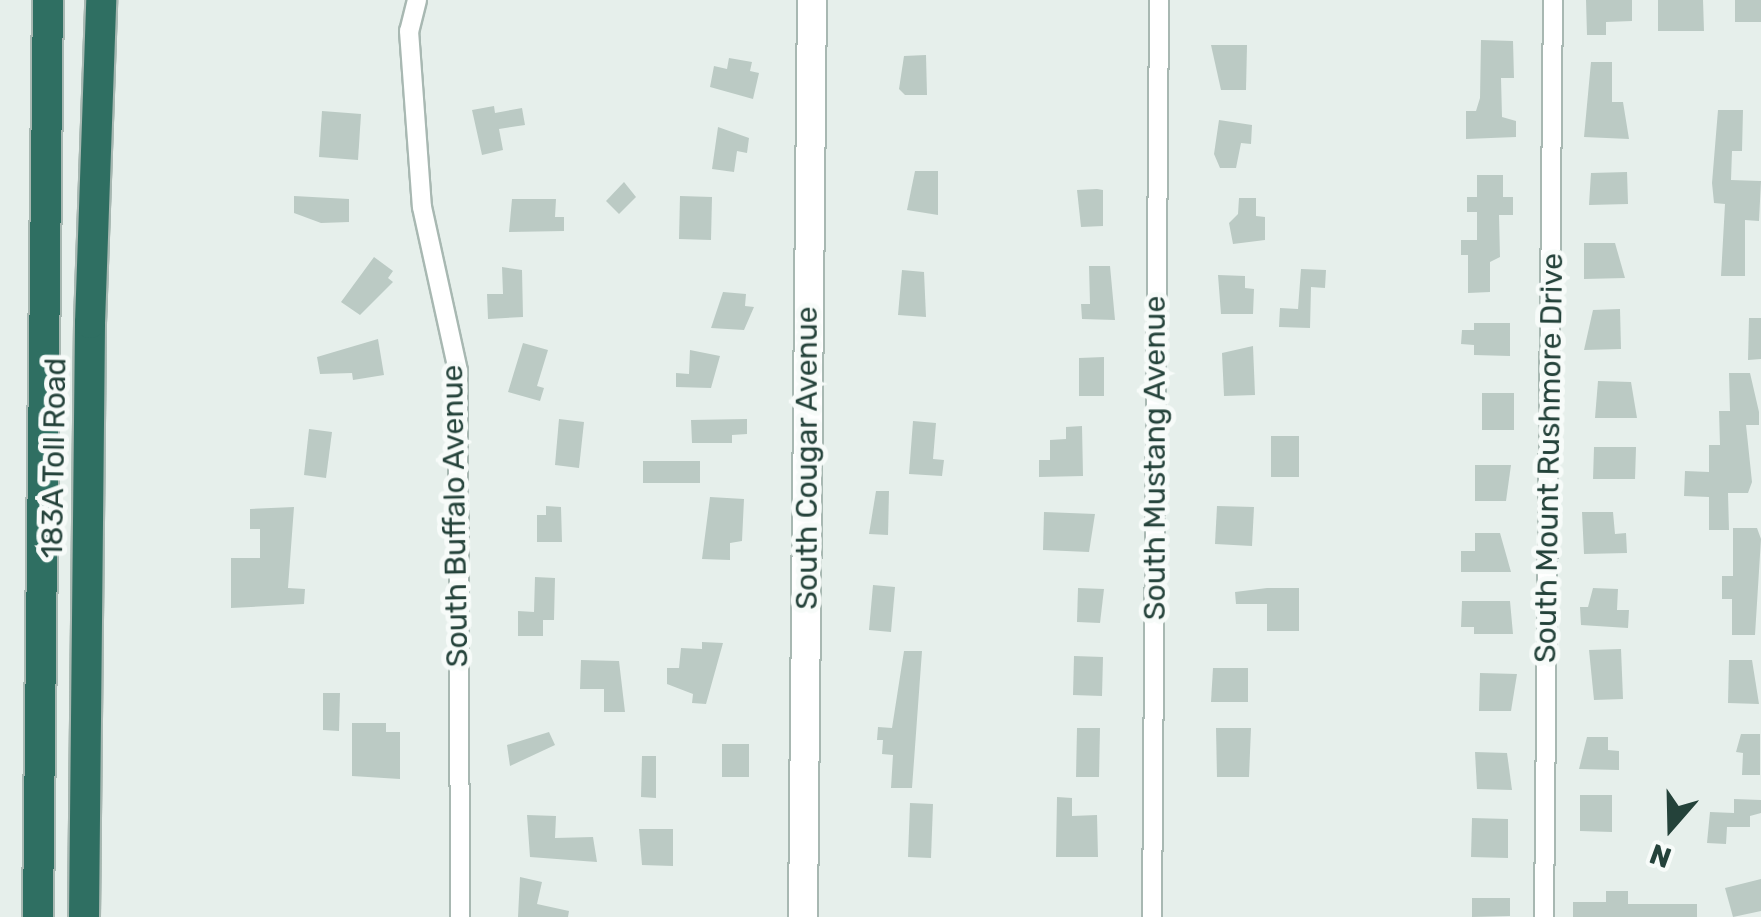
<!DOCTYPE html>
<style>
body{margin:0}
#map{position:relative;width:1761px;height:917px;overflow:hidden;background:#e6efeb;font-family:Rubik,sans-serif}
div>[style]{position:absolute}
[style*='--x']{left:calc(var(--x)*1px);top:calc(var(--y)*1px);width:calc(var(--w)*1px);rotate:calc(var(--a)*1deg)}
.building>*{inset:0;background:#bbcac4}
.roads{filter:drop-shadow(2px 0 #a8b8b2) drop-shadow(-2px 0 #a8b8b2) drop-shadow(0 2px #a8b8b2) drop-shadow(0 -2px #a8b8b2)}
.street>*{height:18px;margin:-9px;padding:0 9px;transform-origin:9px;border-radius:9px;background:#fff}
.secondary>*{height:28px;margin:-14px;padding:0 14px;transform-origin:14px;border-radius:14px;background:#fff}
.highway>*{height:30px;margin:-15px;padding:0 15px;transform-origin:15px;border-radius:15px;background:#2f6f62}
span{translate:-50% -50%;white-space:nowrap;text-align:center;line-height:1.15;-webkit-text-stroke:10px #f7fbf9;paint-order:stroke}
.street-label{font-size:30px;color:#24423a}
.north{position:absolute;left:1621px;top:777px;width:100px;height:100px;-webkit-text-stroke:8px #f7fbf9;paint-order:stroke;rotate:200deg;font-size:28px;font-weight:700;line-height:40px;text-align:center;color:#24423a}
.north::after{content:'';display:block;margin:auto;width:35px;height:45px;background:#24423a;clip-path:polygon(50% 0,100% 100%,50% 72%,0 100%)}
</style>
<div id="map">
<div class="building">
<i style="clip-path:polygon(1586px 0,1632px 0,1632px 21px,1606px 22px,1606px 35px,1587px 35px)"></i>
<i style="clip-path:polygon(1658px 0,1703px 0,1704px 31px,1658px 31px)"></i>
<i style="clip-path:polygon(1735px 0,1761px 0,1761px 22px,1735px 22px)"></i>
<i style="clip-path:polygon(1481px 40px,1513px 41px,1514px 78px,1501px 78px,1502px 117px,1516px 121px,1516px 137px,1466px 139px,1466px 111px,1476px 111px,1480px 98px)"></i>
<i style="clip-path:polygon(1211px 45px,1247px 45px,1246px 90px,1221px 90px)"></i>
<i style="clip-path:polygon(926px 55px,927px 95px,905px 95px,899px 89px,904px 56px)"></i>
<i style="clip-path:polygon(729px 58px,752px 62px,750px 71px,759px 73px,753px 99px,710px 87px,714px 66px,727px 69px)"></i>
<i style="clip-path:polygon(1591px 62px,1612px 62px,1612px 102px,1623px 102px,1629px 139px,1584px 137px)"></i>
<i style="clip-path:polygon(494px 106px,495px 113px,522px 108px,525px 125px,499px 129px,503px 150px,482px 155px,472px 110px)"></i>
<i style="clip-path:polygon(1718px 110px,1743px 110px,1742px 151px,1732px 151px,1731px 180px,1761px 181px,1759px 221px,1745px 220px,1745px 276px,1721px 276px,1725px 204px,1714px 203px,1712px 183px)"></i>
<i style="clip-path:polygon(322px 111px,361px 114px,358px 160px,319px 157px)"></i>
<i style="clip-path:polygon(1219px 120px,1252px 125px,1251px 144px,1241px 143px,1236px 168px,1220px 168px,1214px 154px)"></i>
<i style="clip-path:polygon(718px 127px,749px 138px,747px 153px,737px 151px,734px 172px,712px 169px)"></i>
<i style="clip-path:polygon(915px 171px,938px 171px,938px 215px,907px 210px)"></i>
<i style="clip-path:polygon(1627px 172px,1628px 204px,1589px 205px,1591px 173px)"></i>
<i style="clip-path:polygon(1477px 175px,1503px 175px,1503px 197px,1513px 197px,1513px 215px,1499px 215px,1500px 257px,1490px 262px,1490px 292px,1468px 293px,1468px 255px,1461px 255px,1461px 240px,1477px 240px,1477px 212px,1467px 212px,1467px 197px,1477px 197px)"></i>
<i style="clip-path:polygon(624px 182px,636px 197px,619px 214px,606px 201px)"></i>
<i style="clip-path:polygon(1097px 189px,1103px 190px,1103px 226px,1081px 227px,1077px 190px)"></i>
<i style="clip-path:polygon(294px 196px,349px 199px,349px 222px,321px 223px,294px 213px)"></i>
<i style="clip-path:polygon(680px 196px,712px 197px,711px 240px,679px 239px)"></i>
<i style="clip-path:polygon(1239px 198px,1256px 198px,1256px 216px,1265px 217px,1265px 240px,1233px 244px,1229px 223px,1238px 214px)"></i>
<i style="clip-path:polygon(512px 199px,556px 199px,555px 217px,564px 217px,564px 231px,509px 232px)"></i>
<i style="clip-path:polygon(1584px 243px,1615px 243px,1625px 278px,1584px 279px)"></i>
<i style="clip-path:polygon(374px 257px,393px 271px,388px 278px,393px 282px,360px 315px,341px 302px)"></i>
<i style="clip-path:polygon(1089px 266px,1110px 266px,1115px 320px,1082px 319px,1081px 304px,1090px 304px)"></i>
<i style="clip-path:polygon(502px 267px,522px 270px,523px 317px,488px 319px,487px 294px,503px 294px)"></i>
<i style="clip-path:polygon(1301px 269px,1326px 270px,1325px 288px,1311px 287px,1310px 328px,1279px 327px,1280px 308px,1298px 309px)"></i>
<i style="clip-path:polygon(902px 270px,924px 272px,926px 317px,898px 315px)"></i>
<i style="clip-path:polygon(1218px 275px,1245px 276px,1245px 288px,1254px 289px,1253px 314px,1221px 314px)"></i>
<i style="clip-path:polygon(723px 292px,746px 294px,745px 306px,754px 307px,744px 330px,711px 328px)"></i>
<i style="clip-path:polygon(1620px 309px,1621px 349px,1584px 350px,1593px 310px)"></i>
<i style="clip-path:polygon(1749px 318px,1761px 318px,1761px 359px,1748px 360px)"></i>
<i style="clip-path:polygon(1474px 323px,1510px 323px,1510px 356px,1474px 355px,1474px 345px,1461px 344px,1462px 330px,1474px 330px)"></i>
<i style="clip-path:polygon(378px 339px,384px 375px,353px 380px,352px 373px,320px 374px,317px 357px)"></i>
<i style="clip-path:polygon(523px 343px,548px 350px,537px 386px,544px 388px,540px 401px,508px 392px)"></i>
<i style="clip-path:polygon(1253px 346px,1255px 395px,1224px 396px,1222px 353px)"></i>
<i style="clip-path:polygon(690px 350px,720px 356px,711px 388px,676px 387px,676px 373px,689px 374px)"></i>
<i style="clip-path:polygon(1104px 357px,1104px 396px,1079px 396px,1079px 358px)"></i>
<i style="clip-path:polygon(1729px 373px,1750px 373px,1759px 412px,1759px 425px,1746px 425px,1752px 482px,1748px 493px,1728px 493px,1729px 530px,1709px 530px,1709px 497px,1684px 496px,1685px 471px,1709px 472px,1709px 445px,1720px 445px,1719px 411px,1730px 411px)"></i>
<i style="clip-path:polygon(1598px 381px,1631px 382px,1637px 418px,1595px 418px)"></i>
<i style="clip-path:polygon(1482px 393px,1514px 393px,1514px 430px,1482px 430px)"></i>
<i style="clip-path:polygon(559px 419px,584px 422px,579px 468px,555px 465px)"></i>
<i style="clip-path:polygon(747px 419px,747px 434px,732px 435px,732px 443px,692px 443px,691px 420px)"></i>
<i style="clip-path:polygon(913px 421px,936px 423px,933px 459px,944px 460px,942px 476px,909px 474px)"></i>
<i style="clip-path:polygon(1082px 426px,1083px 476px,1039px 477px,1039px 460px,1050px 460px,1050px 440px,1066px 439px,1066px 427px)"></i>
<i style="clip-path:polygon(309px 429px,332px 432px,326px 478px,304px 475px)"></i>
<i style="clip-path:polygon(1271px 436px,1299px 436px,1299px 477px,1271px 477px)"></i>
<i style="clip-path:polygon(1594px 447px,1636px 447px,1635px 479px,1593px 479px)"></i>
<i style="clip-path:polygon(643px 461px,700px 461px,700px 483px,643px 483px)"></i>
<i style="clip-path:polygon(1475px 465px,1511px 465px,1506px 501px,1475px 501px)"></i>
<i style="clip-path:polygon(876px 491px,889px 491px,888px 535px,869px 534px)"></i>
<i style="clip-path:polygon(710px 497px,744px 499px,742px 541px,730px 543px,730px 560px,702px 559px)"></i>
<i style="clip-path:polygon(546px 506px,561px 507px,562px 542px,537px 542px,537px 515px,546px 515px)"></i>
<i style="clip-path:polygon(1217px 506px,1254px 507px,1252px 546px,1215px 544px)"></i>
<i style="clip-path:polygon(294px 507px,288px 588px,305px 589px,304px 604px,231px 608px,231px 558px,260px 558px,260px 529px,250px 529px,250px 509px)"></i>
<i style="clip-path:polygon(1044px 512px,1095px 514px,1089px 552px,1043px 550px)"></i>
<i style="clip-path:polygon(1582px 512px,1613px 512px,1615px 534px,1626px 533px,1627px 553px,1584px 554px)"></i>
<i style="clip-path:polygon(1733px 528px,1757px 528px,1761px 539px,1755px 635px,1732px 635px,1732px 599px,1722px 599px,1722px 576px,1733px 576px)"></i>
<i style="clip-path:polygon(1475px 533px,1500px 533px,1511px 572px,1461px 572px,1461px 551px,1475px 551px)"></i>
<i style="clip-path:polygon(535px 577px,555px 578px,554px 620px,543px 620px,543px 636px,518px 636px,518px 611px,534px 612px)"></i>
<i style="clip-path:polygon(873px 585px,895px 587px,891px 632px,869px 630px)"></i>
<i style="clip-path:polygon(1078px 588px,1104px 589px,1100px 623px,1077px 622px)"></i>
<i style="clip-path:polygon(1267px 588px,1299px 588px,1299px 631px,1267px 631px,1267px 604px,1236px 604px,1235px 592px)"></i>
<i style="clip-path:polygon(1593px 588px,1618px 589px,1617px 610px,1629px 610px,1628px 628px,1581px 625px,1580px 607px,1588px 607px)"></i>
<i style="clip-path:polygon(1462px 601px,1510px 601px,1513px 634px,1474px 634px,1474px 627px,1461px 627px)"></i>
<i style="clip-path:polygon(702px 642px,723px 643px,706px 704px,692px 703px,693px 694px,667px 684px,667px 668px,679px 668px,681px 648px,702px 649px)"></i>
<i style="clip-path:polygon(1621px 649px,1623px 699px,1594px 700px,1589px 650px)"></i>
<i style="clip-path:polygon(904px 651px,922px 651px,912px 788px,891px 788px,893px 755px,882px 754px,883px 740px,877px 740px,878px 727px,892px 728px)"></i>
<i style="clip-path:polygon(1074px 656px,1103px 657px,1102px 696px,1073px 695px)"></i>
<i style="clip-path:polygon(581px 660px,619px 661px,625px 712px,604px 712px,604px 689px,580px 689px)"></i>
<i style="clip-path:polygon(1729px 660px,1752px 660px,1759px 704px,1728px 703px)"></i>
<i style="clip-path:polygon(1213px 668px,1248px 668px,1248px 702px,1211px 702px)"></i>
<i style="clip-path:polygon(1480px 673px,1517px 674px,1511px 711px,1479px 711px)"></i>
<i style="clip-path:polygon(323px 693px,340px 693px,339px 731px,323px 730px)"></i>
<i style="clip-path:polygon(352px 723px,386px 723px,386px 732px,400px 732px,400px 779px,352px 776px)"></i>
<i style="clip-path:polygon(1077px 728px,1100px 728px,1099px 777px,1076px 777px)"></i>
<i style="clip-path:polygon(1216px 728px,1251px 728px,1249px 777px,1217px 777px)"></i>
<i style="clip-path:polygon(549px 732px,555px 745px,510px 766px,507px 745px)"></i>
<i style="clip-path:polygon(1741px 734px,1760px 734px,1760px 775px,1742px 775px,1743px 753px,1736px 752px)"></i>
<i style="clip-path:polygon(1587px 737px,1608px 737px,1608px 750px,1619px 751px,1619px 770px,1579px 769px)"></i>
<i style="clip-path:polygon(722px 744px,749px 744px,749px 777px,722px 777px)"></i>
<i style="clip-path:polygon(1475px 752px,1507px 753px,1512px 790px,1477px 789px)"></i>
<i style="clip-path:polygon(642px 756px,656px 756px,656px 798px,641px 797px)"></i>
<i style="clip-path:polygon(1580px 795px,1612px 795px,1612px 832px,1580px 831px)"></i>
<i style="clip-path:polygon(1057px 797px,1072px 798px,1072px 816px,1097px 815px,1098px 857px,1056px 857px)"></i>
<i style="clip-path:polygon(1734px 799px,1761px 800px,1761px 813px,1750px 816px,1750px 827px,1727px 827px,1726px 844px,1707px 843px,1710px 812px,1734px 813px)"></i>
<i style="clip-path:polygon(910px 803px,933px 804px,931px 858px,908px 857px)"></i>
<i style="clip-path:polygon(527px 815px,556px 816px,555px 838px,593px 837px,597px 862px,530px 857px)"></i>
<i style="clip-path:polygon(1472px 818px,1508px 819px,1508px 858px,1471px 857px)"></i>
<i style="clip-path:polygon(639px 829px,673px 829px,673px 866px,642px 865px)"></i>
<i style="clip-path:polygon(520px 877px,542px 882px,537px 904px,569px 911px,568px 917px,518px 917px)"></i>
<i style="clip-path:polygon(1761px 879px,1761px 911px,1733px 917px,1725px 888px)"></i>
<i style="clip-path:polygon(1606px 891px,1628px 891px,1628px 904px,1697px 904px,1697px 917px,1573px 917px,1573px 902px,1606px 902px)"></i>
<i style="clip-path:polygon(1472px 898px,1510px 898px,1510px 916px,1472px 917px)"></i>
</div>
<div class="roads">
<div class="street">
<i style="--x:417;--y:0;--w:32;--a:104"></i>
<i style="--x:409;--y:31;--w:176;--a:85.8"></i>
<i style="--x:422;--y:207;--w:168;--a:77.6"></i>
<i style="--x:458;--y:371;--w:546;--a:89.79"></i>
<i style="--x:1152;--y:917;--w:917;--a:-89.56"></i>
<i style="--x:1544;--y:917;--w:917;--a:-89.44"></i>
</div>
<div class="secondary">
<i style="--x:803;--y:917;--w:917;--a:-89.44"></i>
</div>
<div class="highway">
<i style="--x:38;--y:917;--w:917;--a:-89.38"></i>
<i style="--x:84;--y:917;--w:594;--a:-89.42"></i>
<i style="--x:90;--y:323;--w:323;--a:-88"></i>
</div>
</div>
<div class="street-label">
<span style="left:54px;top:458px;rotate:-89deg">183A Toll Road</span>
<span style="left:807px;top:458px;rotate:-90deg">South Cougar Avenue</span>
<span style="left:1155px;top:458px;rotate:-90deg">South Mustang Avenue</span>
<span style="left:1549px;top:458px;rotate:-89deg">South Mount Rushmore Drive</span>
<span style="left:455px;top:516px;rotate:-91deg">South Buffalo Avenue</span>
</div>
<div class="north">N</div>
</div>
